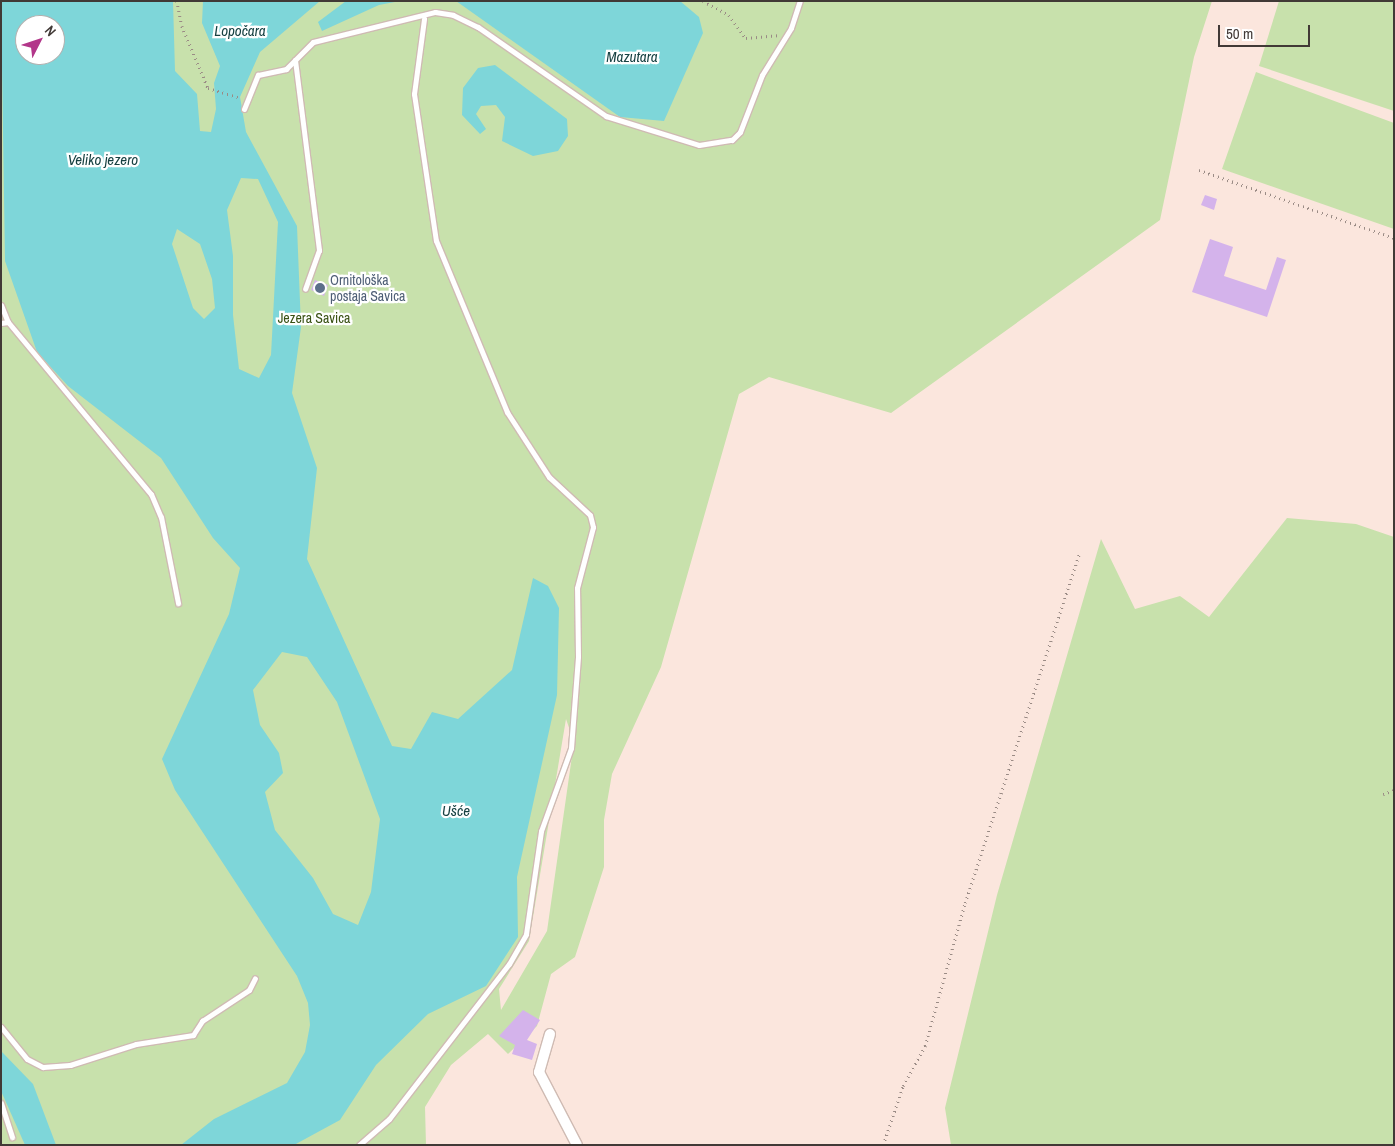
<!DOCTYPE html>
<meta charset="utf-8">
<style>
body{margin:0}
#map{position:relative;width:1395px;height:1146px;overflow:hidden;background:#fbe6dd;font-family:"Archivo Narrow",sans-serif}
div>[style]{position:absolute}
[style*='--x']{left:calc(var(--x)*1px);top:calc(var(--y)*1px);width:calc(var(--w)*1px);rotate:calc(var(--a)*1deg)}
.green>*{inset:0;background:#c8e1ac}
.water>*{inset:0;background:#7ed6d9}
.building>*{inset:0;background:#d4b3eb}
.path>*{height:2.5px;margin-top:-1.25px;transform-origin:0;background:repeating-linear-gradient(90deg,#9a8b85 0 1px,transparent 0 5px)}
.roads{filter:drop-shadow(1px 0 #cfbbb3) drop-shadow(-1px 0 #cfbbb3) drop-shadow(0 1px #cfbbb3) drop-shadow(0 -1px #cfbbb3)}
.service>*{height:5px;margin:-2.5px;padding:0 2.5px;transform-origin:2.5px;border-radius:2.5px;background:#fff}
.minor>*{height:10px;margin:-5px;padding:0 5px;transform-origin:5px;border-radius:5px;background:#fff}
.dots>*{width:14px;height:14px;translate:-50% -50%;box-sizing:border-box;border:2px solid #fff;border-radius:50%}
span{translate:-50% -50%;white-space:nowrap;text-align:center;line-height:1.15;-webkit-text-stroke:4.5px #fff;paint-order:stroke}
.service-label{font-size:14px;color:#4e5e75}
.left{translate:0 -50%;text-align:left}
.park-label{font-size:14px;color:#395113}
.water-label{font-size:15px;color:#174142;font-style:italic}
.frame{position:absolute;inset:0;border:2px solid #413936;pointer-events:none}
.north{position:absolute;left:15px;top:15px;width:50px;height:50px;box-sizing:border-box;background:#fff;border:1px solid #b3b0af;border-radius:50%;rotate:49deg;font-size:14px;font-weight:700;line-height:20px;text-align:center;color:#413936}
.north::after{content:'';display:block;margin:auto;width:18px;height:22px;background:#b2378a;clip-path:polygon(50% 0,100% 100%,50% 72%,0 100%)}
.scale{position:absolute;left:1218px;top:25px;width:92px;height:22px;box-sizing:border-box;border:2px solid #413936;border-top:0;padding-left:6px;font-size:15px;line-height:18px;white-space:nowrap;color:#413936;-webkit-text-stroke:4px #fff;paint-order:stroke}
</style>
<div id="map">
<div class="green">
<i style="clip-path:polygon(evenodd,1px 1px,1212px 1px,1194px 57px,1160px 220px,891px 413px,769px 377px,739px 394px,661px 667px,612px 774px,604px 820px,604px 867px,575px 957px,551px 974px,537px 1026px,508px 1054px,488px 1034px,451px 1065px,425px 1107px,426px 1145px,1px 1145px,1px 1px,25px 25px,55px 25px,55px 55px,25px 55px,25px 25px,1px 1px,566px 719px,574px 742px,547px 931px,501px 1010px,499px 989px,529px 941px,566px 719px)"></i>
<i style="clip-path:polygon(1279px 1px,1394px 1px,1394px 111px,1259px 66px)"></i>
<i style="clip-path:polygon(1256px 72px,1394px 123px,1394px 229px,1222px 169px)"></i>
<i style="clip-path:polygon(1287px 518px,1356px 524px,1394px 537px,1394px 1145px,951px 1145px,945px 1108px,997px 895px,1101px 539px,1135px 609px,1180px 596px,1209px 617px)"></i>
</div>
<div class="water">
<i style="clip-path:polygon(evenodd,1px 1px,173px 1px,175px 71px,197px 94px,200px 131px,211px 132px,216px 109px,214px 83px,220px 66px,202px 23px,203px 1px,320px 1px,260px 52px,240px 97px,246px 132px,297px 226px,301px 327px,292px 393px,317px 468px,307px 559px,392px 746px,411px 749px,432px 712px,458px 719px,512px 670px,533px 578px,548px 586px,559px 608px,557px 695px,517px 877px,518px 937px,486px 986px,428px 1014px,376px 1065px,340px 1120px,294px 1145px,181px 1145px,214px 1119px,287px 1083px,305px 1052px,310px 1025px,308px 1003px,297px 976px,175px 790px,162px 759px,229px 614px,240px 568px,213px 538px,161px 458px,68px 386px,37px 352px,5px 261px,1px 1px,25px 25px,55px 25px,55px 55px,25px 55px,25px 25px,1px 1px,241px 178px,258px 179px,278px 222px,271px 355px,259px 378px,239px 369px,233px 315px,233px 256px,227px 210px,241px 178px,1px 1px,177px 229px,200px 244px,212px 279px,215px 308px,204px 319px,193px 308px,172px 244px,177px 229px,1px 1px,282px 652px,307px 657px,337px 702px,380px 819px,371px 892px,358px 925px,333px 914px,313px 878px,275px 830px,265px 792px,283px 773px,279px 753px,260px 725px,253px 690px,282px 652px)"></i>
<i style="clip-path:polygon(346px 1px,400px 1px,379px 5px,322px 31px,318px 22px)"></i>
<i style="clip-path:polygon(456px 1px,680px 1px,699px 17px,703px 33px,664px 121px,620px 117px)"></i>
<i style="clip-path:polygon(495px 65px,567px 119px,568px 136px,558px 151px,533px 156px,502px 141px,505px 117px,496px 105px,481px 106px,476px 114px,486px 129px,480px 134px,462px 115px,463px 88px,478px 68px)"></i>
<i style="clip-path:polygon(1px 1051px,33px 1084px,56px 1145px,25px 1145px,1px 1091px)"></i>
</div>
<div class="building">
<i style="clip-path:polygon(1205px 195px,1217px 199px,1214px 210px,1201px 205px)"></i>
<i style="clip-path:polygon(1210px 239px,1233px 247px,1224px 276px,1266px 290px,1277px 257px,1286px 260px,1267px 317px,1192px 292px)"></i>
<i style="clip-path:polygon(315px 280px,328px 285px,324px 296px,311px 290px)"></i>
<i style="clip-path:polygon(523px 1010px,540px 1020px,527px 1040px,537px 1044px,532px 1060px,512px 1054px,515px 1045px,499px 1036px)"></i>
</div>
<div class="path">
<i style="--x:177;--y:1;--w:25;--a:79"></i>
<i style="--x:182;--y:26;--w:67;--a:67.2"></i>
<i style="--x:208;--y:88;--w:34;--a:17"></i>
<i style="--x:703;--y:1;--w:30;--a:28"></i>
<i style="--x:729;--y:15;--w:29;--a:54"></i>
<i style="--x:746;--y:38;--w:32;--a:-5"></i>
<i style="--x:1199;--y:170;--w:207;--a:19.2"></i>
<i style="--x:1383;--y:794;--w:12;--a:-20"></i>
<i style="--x:883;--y:1145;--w:62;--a:-71.3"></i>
<i style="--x:903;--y:1086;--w:46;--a:-61.2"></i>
<i style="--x:925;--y:1046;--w:148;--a:-74.4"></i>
<i style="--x:965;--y:903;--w:367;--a:-71.9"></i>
</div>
<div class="roads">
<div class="service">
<i style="--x:295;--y:60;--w:192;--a:82.8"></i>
<i style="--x:319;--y:250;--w:41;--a:109.7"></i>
<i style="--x:244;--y:109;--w:37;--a:-68"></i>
<i style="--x:258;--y:75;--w:29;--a:-12"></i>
<i style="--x:286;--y:69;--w:38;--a:-45"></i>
<i style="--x:313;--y:42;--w:126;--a:-13.8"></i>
<i style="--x:435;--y:12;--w:18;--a:9"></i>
<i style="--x:453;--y:15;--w:28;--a:26"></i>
<i style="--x:478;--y:27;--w:156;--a:34.8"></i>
<i style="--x:606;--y:116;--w:97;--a:17.3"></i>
<i style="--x:699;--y:145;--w:33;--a:-9"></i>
<i style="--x:732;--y:140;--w:11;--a:-45"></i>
<i style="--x:740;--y:132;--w:61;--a:-68.9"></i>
<i style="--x:762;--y:75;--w:55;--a:-58.3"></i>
<i style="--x:791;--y:28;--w:28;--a:-72"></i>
<i style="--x:1;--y:305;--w:18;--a:68"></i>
<i style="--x:1;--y:323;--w:7;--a:-8"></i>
<i style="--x:8;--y:322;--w:224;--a:50.3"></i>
<i style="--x:151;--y:494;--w:25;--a:67"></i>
<i style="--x:161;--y:517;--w:88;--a:78.8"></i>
<i style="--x:1;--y:1027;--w:41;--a:50.9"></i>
<i style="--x:27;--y:1059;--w:18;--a:27"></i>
<i style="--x:43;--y:1067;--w:27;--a:-4"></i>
<i style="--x:70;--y:1065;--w:69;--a:-17.7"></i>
<i style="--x:136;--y:1044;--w:58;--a:-9"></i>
<i style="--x:193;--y:1035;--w:17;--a:-57"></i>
<i style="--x:202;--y:1021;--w:56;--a:-33.4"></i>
<i style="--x:249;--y:990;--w:13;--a:-63"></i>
<i style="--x:1;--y:1103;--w:36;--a:72"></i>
<i style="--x:359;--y:1145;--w:40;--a:-41"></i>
<i style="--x:389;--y:1119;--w:196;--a:-52.3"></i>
<i style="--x:509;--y:964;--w:34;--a:-60"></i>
<i style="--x:526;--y:934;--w:104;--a:-81.7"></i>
<i style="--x:541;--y:831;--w:88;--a:-70.1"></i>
<i style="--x:571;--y:748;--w:92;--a:-85.6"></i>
<i style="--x:578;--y:656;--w:68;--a:-90.8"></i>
<i style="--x:577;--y:588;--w:63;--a:-75.3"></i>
<i style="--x:593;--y:527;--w:12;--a:-104"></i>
<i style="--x:590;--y:515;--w:56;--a:-137.2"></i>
<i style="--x:549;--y:477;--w:77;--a:-122.9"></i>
<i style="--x:507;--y:412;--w:185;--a:-112.5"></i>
<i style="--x:436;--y:241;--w:149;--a:-98.5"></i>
<i style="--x:414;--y:94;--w:76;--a:-82.4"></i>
</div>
<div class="minor">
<i style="--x:550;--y:1034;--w:40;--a:106"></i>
<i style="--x:539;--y:1072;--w:82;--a:62.5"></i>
</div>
</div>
<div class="dots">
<i style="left:320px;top:288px;background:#5c6f8a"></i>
</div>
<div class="service-label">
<span class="left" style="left:330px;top:288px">Ornitološka<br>postaja Savica</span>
</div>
<div class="park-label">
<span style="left:314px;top:318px">Jezera Savica</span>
</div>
<div class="water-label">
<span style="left:240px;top:31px">Lopočara</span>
<span style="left:632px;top:57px">Mazutara</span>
<span style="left:103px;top:160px">Veliko jezero</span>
<span style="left:456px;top:811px">Ušće</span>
</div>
<div class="frame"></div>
<div class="north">N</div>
<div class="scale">50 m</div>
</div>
